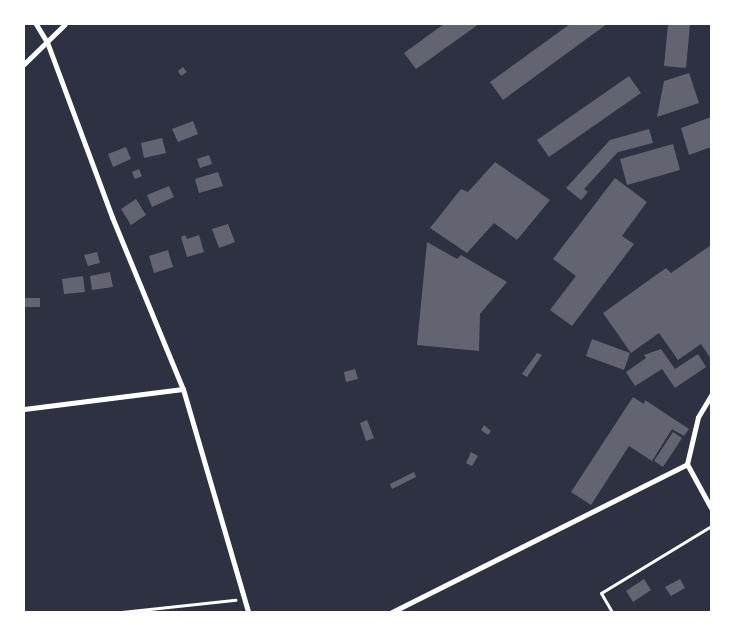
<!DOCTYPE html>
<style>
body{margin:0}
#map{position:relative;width:735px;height:636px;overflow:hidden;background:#2d3142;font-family:"Titillium Web",sans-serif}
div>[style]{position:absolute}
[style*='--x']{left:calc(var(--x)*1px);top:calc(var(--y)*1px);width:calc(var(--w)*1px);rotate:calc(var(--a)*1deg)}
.building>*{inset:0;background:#626471}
.path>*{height:2.5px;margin:-1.25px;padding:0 1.25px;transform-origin:1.25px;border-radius:1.25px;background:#fff}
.service>*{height:3px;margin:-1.5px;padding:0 1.5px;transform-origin:1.5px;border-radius:1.5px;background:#fff}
.minor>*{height:5px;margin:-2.5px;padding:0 2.5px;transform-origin:2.5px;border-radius:2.5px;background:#fff}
span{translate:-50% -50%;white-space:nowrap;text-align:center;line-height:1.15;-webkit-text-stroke:4.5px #fff;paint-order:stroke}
.frame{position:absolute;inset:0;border:25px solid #fff;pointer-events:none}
</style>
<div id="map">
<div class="building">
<i style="clip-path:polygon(444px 24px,479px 24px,416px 69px,404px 53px)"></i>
<i style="clip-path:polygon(570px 24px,607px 24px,503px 100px,490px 82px)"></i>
<i style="clip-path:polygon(668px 24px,690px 24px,686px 68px,664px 66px)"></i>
<i style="clip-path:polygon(183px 67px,187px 72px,181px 76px,178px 71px)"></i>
<i style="clip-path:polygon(689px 73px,699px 103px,657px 117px,664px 81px)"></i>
<i style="clip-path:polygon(629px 76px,641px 93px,549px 157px,537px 140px)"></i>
<i style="clip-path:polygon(711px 117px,711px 147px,689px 155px,681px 128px)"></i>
<i style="clip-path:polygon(193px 121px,198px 134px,178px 142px,172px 129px)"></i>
<i style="clip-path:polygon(649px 129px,653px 143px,618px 152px,584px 189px,588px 192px,581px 200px,566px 188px,610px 140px)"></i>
<i style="clip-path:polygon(162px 138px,166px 153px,144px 158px,141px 143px)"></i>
<i style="clip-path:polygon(673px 144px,680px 170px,627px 185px,620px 159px)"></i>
<i style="clip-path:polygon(126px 147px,131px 159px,113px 167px,108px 154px)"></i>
<i style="clip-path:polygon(209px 155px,212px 164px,200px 168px,197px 159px)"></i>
<i style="clip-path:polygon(495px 162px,550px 200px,517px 240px,494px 223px,467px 253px,430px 228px,461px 189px,468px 192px)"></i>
<i style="clip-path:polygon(139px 169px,142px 176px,135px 179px,132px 172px)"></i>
<i style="clip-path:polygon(218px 172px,223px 186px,199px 193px,195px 179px)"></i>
<i style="clip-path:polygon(615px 178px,647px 202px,622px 236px,634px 244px,572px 326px,550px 310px,576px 276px,553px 259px)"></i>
<i style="clip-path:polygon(169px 186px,174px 197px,152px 207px,147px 195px)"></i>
<i style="clip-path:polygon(136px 199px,146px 215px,131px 225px,121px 209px)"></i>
<i style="clip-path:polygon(228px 224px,235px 242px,219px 248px,212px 229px)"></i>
<i style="clip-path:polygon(185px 235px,187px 239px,199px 235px,204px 252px,187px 257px,181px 237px)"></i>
<i style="clip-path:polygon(427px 242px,457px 259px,461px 255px,507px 282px,480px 314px,479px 351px,417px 345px)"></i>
<i style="clip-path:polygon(711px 245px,711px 359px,701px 344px,678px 360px,659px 333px,631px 353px,603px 313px,666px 268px,671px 273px)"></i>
<i style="clip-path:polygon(168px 250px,173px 267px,154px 273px,149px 256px)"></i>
<i style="clip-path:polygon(97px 252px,100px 263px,88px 266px,84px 255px)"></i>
<i style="clip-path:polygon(110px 272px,113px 287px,92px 290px,90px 276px)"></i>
<i style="clip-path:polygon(83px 276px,85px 292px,64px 294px,62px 279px)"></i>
<i style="clip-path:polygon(24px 298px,40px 298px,40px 307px,24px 307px)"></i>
<i style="clip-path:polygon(592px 339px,630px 353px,624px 370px,586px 356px)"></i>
<i style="clip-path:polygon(661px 349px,675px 369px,698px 354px,706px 367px,675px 388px,662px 369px,635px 386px,626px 372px,646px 358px,644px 355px)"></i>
<i style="clip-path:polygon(537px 353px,542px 355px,527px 377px,522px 374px)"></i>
<i style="clip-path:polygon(355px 369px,358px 379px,346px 382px,344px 372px)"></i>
<i style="clip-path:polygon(633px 397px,644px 404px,645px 400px,689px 429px,684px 436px,672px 429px,652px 461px,629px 446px,591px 505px,571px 492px)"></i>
<i style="clip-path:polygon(367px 420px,374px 438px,366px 441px,360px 423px)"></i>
<i style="clip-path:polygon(484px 425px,491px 431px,488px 435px,481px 430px)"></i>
<i style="clip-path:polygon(673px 432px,682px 438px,663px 467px,654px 461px)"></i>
<i style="clip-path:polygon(471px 452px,478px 456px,472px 466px,466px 463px)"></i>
<i style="clip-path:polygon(414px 472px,416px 477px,392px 489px,390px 484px)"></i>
<i style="clip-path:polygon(644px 579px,651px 590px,633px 602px,626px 591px)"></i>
<i style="clip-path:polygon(680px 579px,685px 588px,671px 596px,665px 587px)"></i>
</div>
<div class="path">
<i style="--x:122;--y:612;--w:114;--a:-6.1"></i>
</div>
<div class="service">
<i style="--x:612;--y:612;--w:22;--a:-120"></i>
<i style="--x:601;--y:593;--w:129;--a:-31.3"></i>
</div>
<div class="minor">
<i style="--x:36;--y:24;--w:21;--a:59"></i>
<i style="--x:47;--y:42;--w:187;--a:69.6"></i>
<i style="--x:112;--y:217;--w:186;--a:67.6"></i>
<i style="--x:183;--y:389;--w:232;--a:73.7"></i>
<i style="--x:24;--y:64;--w:57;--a:-44.3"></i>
<i style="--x:24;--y:409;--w:160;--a:-7.2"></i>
<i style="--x:687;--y:464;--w:50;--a:61.4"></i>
<i style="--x:392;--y:612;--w:330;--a:-26.6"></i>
<i style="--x:687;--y:464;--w:48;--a:-76.8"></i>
<i style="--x:698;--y:417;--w:26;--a:-59"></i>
</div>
<div class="frame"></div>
</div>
